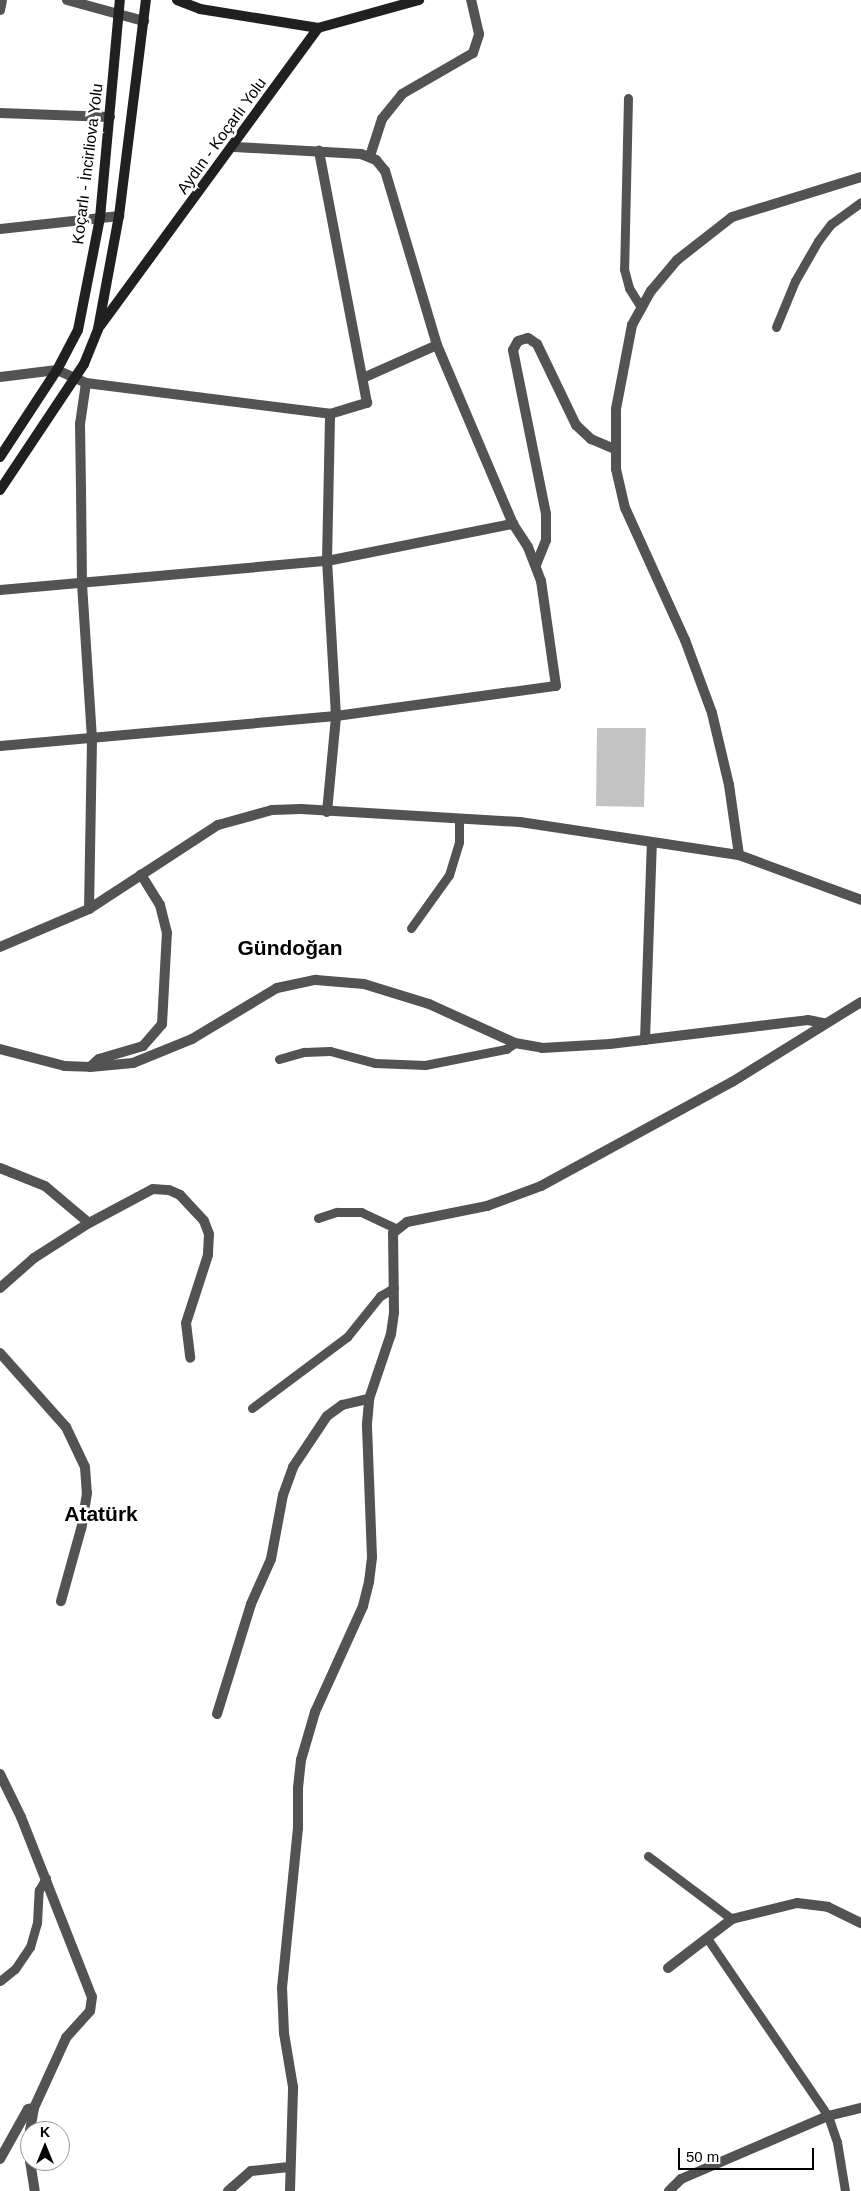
<!DOCTYPE html>
<meta charset="utf-8">
<style>
body{margin:0}
#map{position:relative;width:861px;height:2191px;overflow:hidden;background:#fff;font-family:Helvetica,sans-serif}
div>[style]{position:absolute}
[style*='--x']{left:calc(var(--x)*1px);top:calc(var(--y)*1px);width:calc(var(--w)*1px);rotate:calc(var(--a)*1deg)}
.building>*{inset:0;background:#c3c3c3}
.service>*{height:9px;margin:-4.5px;padding:0 4.5px;transform-origin:4.5px;border-radius:4.5px;background:#535353}
.minor>*{height:10px;margin:-5px;padding:0 5px;transform-origin:5px;border-radius:5px;background:#535353}
.secondary>*{height:10px;margin:-5px;padding:0 5px;transform-origin:5px;border-radius:5px;background:#202020}
span{translate:-50% -50%;white-space:nowrap;text-align:center;line-height:1.15;-webkit-text-stroke:5px #fff;paint-order:stroke}
.street-label{font-size:16px;color:#000}
.district-label{font-size:21px;color:#000;font-weight:700}
.north{position:absolute;left:20px;top:2121px;width:50px;height:50px;box-sizing:border-box;background:#fff;border:1px solid #999;border-radius:50%;rotate:0deg;font-size:14px;font-weight:700;line-height:20px;text-align:center;color:#000}
.north::after{content:'';display:block;margin:auto;width:18px;height:22px;background:#000;clip-path:polygon(50% 0,100% 100%,50% 72%,0 100%)}
.scale{position:absolute;left:678px;top:2148px;width:136px;height:22px;box-sizing:border-box;border:2px solid #000;border-top:0;padding-left:6px;font-size:15px;line-height:18px;white-space:nowrap;color:#000;-webkit-text-stroke:4px #fff;paint-order:stroke}
</style>
<div id="map">
<div class="building">
<i style="clip-path:polygon(597px 728px,646px 728px,644px 807px,596px 806px)"></i>
</div>
<div class="service">
<i style="--x:0;--y:10;--w:10;--a:-79"></i>
<i style="--x:628;--y:98;--w:171;--a:91.3"></i>
<i style="--x:624;--y:269;--w:20;--a:75"></i>
<i style="--x:629;--y:288;--w:22;--a:58"></i>
<i style="--x:776;--y:327;--w:50;--a:-67.6"></i>
<i style="--x:795;--y:281;--w:46;--a:-60.1"></i>
<i style="--x:818;--y:241;--w:21;--a:-53"></i>
<i style="--x:831;--y:224;--w:37;--a:-36"></i>
<i style="--x:411;--y:928;--w:65;--a:-54.4"></i>
<i style="--x:449;--y:875;--w:34;--a:-73"></i>
<i style="--x:459;--y:842;--w:24;--a:-90"></i>
<i style="--x:279;--y:1059;--w:26;--a:-16"></i>
<i style="--x:304;--y:1052;--w:26;--a:-2"></i>
<i style="--x:330;--y:1051;--w:47;--a:14.9"></i>
<i style="--x:375;--y:1063;--w:50;--a:2.3"></i>
<i style="--x:425;--y:1065;--w:83;--a:-11.2"></i>
<i style="--x:506;--y:1049;--w:11;--a:-34"></i>
<i style="--x:318;--y:1218;--w:20;--a:-18"></i>
<i style="--x:337;--y:1212;--w:24;--a:0"></i>
<i style="--x:361;--y:1212;--w:38;--a:25"></i>
<i style="--x:252;--y:1408;--w:119;--a:-36.8"></i>
<i style="--x:347;--y:1337;--w:53;--a:-51.2"></i>
<i style="--x:380;--y:1296;--w:16;--a:-30"></i>
<i style="--x:648;--y:1856;--w:105;--a:36.9"></i>
<i style="--x:707;--y:1938;--w:215;--a:55.8"></i>
<i style="--x:828;--y:2116;--w:28;--a:71"></i>
<i style="--x:837;--y:2142;--w:50;--a:80.7"></i>
<i style="--x:0;--y:1981;--w:19;--a:-39"></i>
<i style="--x:15;--y:1969;--w:27;--a:-56"></i>
<i style="--x:30;--y:1947;--w:25;--a:-74"></i>
<i style="--x:37;--y:1923;--w:33;--a:-87"></i>
<i style="--x:39;--y:1890;--w:14;--a:-60"></i>
</div>
<div class="minor">
<i style="--x:67;--y:0;--w:80;--a:15.3"></i>
<i style="--x:0;--y:113;--w:110;--a:2.1"></i>
<i style="--x:370;--y:156;--w:39;--a:-72"></i>
<i style="--x:382;--y:119;--w:32;--a:-51"></i>
<i style="--x:402;--y:94;--w:82;--a:-30"></i>
<i style="--x:473;--y:53;--w:20;--a:-72"></i>
<i style="--x:479;--y:34;--w:35;--a:-103"></i>
<i style="--x:0;--y:229;--w:120;--a:-6.2"></i>
<i style="--x:0;--y:377;--w:57;--a:-7"></i>
<i style="--x:57;--y:370;--w:32;--a:24"></i>
<i style="--x:86;--y:383;--w:246;--a:7.2"></i>
<i style="--x:330;--y:414;--w:39;--a:-17"></i>
<i style="--x:367;--y:403;--w:257;--a:-100.8"></i>
<i style="--x:363;--y:378;--w:81;--a:-24"></i>
<i style="--x:86;--y:383;--w:41;--a:98.3"></i>
<i style="--x:80;--y:424;--w:65;--a:89.1"></i>
<i style="--x:81;--y:489;--w:95;--a:89.4"></i>
<i style="--x:82;--y:584;--w:155;--a:86.3"></i>
<i style="--x:92;--y:739;--w:170;--a:91"></i>
<i style="--x:536;--y:565;--w:27;--a:-68"></i>
<i style="--x:546;--y:540;--w:26;--a:-90"></i>
<i style="--x:546;--y:514;--w:167;--a:-101.4"></i>
<i style="--x:513;--y:350;--w:10;--a:-61"></i>
<i style="--x:518;--y:341;--w:10;--a:-17"></i>
<i style="--x:528;--y:338;--w:11;--a:34"></i>
<i style="--x:537;--y:344;--w:90;--a:64.3"></i>
<i style="--x:576;--y:425;--w:21;--a:43"></i>
<i style="--x:591;--y:439;--w:25;--a:23"></i>
<i style="--x:0;--y:590;--w:328;--a:-5.1"></i>
<i style="--x:327;--y:561;--w:190;--a:-11.3"></i>
<i style="--x:0;--y:746;--w:337;--a:-5.1"></i>
<i style="--x:336;--y:716;--w:222;--a:-7.8"></i>
<i style="--x:556;--y:686;--w:106;--a:-98.1"></i>
<i style="--x:541;--y:581;--w:36;--a:-111"></i>
<i style="--x:528;--y:547;--w:27;--a:-123"></i>
<i style="--x:513;--y:524;--w:194;--a:-113"></i>
<i style="--x:437;--y:345;--w:182;--a:-106.6"></i>
<i style="--x:385;--y:171;--w:14;--a:-129"></i>
<i style="--x:376;--y:160;--w:16;--a:-158"></i>
<i style="--x:361;--y:154;--w:127;--a:-176.8"></i>
<i style="--x:327;--y:812;--w:96;--a:-84.6"></i>
<i style="--x:336;--y:716;--w:155;--a:-93.3"></i>
<i style="--x:327;--y:561;--w:147;--a:-88.8"></i>
<i style="--x:739;--y:855;--w:71;--a:-98.1"></i>
<i style="--x:729;--y:785;--w:74;--a:-103.3"></i>
<i style="--x:712;--y:713;--w:78;--a:-110.3"></i>
<i style="--x:685;--y:640;--w:145;--a:-114.4"></i>
<i style="--x:625;--y:508;--w:40;--a:-103"></i>
<i style="--x:616;--y:469;--w:60;--a:-90"></i>
<i style="--x:616;--y:409;--w:86;--a:-79.2"></i>
<i style="--x:632;--y:325;--w:39;--a:-61"></i>
<i style="--x:651;--y:291;--w:40;--a:-50"></i>
<i style="--x:677;--y:260;--w:70;--a:-38"></i>
<i style="--x:732;--y:217;--w:135;--a:-17.2"></i>
<i style="--x:0;--y:947;--w:97;--a:-23.1"></i>
<i style="--x:89;--y:909;--w:154;--a:-33.1"></i>
<i style="--x:218;--y:825;--w:56;--a:-15.5"></i>
<i style="--x:272;--y:810;--w:29;--a:-2"></i>
<i style="--x:301;--y:809;--w:219;--a:3.4"></i>
<i style="--x:520;--y:822;--w:221;--a:8.6"></i>
<i style="--x:739;--y:855;--w:130;--a:20.2"></i>
<i style="--x:645;--y:1040;--w:196;--a:-88"></i>
<i style="--x:0;--y:1049;--w:67;--a:14.7"></i>
<i style="--x:65;--y:1066;--w:25;--a:2"></i>
<i style="--x:90;--y:1067;--w:43;--a:-5.3"></i>
<i style="--x:133;--y:1063;--w:64;--a:-22.1"></i>
<i style="--x:192;--y:1039;--w:99;--a:-31"></i>
<i style="--x:277;--y:988;--w:40;--a:-12"></i>
<i style="--x:316;--y:980;--w:48;--a:4.8"></i>
<i style="--x:364;--y:984;--w:68;--a:17.1"></i>
<i style="--x:429;--y:1004;--w:94;--a:24.4"></i>
<i style="--x:515;--y:1043;--w:27;--a:10"></i>
<i style="--x:542;--y:1048;--w:68;--a:-3.4"></i>
<i style="--x:610;--y:1044;--w:199;--a:-6.9"></i>
<i style="--x:808;--y:1020;--w:16;--a:11"></i>
<i style="--x:90;--y:1067;--w:12;--a:-42"></i>
<i style="--x:99;--y:1059;--w:46;--a:-16.5"></i>
<i style="--x:143;--y:1046;--w:29;--a:-49"></i>
<i style="--x:162;--y:1024;--w:91;--a:-86.9"></i>
<i style="--x:167;--y:933;--w:29;--a:-104"></i>
<i style="--x:160;--y:905;--w:36;--a:-122"></i>
<i style="--x:0;--y:1168;--w:48;--a:21.8"></i>
<i style="--x:45;--y:1186;--w:57;--a:40.1"></i>
<i style="--x:0;--y:1288;--w:45;--a:-41.4"></i>
<i style="--x:34;--y:1258;--w:65;--a:-32.5"></i>
<i style="--x:89;--y:1223;--w:72;--a:-28"></i>
<i style="--x:153;--y:1189;--w:16;--a:4"></i>
<i style="--x:169;--y:1190;--w:12;--a:24"></i>
<i style="--x:180;--y:1195;--w:35;--a:47"></i>
<i style="--x:204;--y:1221;--w:14;--a:69"></i>
<i style="--x:209;--y:1234;--w:21;--a:93"></i>
<i style="--x:208;--y:1255;--w:71;--a:107.9"></i>
<i style="--x:186;--y:1323;--w:35;--a:83"></i>
<i style="--x:0;--y:1353;--w:99;--a:48.3"></i>
<i style="--x:66;--y:1427;--w:44;--a:64.6"></i>
<i style="--x:85;--y:1467;--w:26;--a:86"></i>
<i style="--x:87;--y:1493;--w:36;--a:99"></i>
<i style="--x:81;--y:1529;--w:75;--a:105.5"></i>
<i style="--x:217;--y:1714;--w:115;--a:-72.8"></i>
<i style="--x:251;--y:1604;--w:49;--a:-66"></i>
<i style="--x:271;--y:1559;--w:65;--a:-79.4"></i>
<i style="--x:283;--y:1495;--w:30;--a:-70"></i>
<i style="--x:293;--y:1467;--w:61;--a:-56.3"></i>
<i style="--x:327;--y:1416;--w:19;--a:-36"></i>
<i style="--x:342;--y:1405;--w:28;--a:-13"></i>
<i style="--x:0;--y:1774;--w:48;--a:64"></i>
<i style="--x:21;--y:1817;--w:193;--a:68.5"></i>
<i style="--x:92;--y:1997;--w:14;--a:98"></i>
<i style="--x:90;--y:2011;--w:36;--a:132"></i>
<i style="--x:66;--y:2038;--w:77;--a:114.6"></i>
<i style="--x:34;--y:2108;--w:23;--a:100"></i>
<i style="--x:668;--y:1968;--w:81;--a:-37.4"></i>
<i style="--x:732;--y:1919;--w:67;--a:-13.8"></i>
<i style="--x:797;--y:1903;--w:31;--a:7"></i>
<i style="--x:828;--y:1907;--w:37;--a:26"></i>
<i style="--x:30;--y:2134;--w:27;--a:90"></i>
<i style="--x:30;--y:2161;--w:30;--a:81"></i>
<i style="--x:0;--y:2159;--w:57;--a:-60.8"></i>
<i style="--x:28;--y:2109;--w:6;--a:-9"></i>
<i style="--x:228;--y:2191;--w:30;--a:-41"></i>
<i style="--x:251;--y:2171;--w:38;--a:-6"></i>
<i style="--x:290;--y:2191;--w:104;--a:-88.3"></i>
<i style="--x:293;--y:2087;--w:55;--a:-99.5"></i>
<i style="--x:284;--y:2033;--w:45;--a:-92.5"></i>
<i style="--x:282;--y:1988;--w:161;--a:-84.3"></i>
<i style="--x:298;--y:1828;--w:40;--a:-90"></i>
<i style="--x:298;--y:1788;--w:28;--a:-84"></i>
<i style="--x:301;--y:1760;--w:50;--a:-73.7"></i>
<i style="--x:315;--y:1712;--w:116;--a:-65.6"></i>
<i style="--x:363;--y:1606;--w:25;--a:-76"></i>
<i style="--x:369;--y:1582;--w:25;--a:-83"></i>
<i style="--x:372;--y:1557;--w:133;--a:-92.2"></i>
<i style="--x:367;--y:1424;--w:25;--a:-85"></i>
<i style="--x:369;--y:1399;--w:69;--a:-71.3"></i>
<i style="--x:391;--y:1334;--w:22;--a:-82"></i>
<i style="--x:394;--y:1312;--w:79;--a:-90.7"></i>
<i style="--x:393;--y:1233;--w:18;--a:-38"></i>
<i style="--x:407;--y:1222;--w:82;--a:-11.3"></i>
<i style="--x:487;--y:1206;--w:58;--a:-20.3"></i>
<i style="--x:541;--y:1186;--w:217;--a:-28.6"></i>
<i style="--x:732;--y:1082;--w:152;--a:-31.8"></i>
<i style="--x:669;--y:2191;--w:17;--a:-45"></i>
<i style="--x:681;--y:2179;--w:160;--a:-23.2"></i>
<i style="--x:828;--y:2116;--w:34;--a:-14"></i>
</div>
<div class="secondary">
<i style="--x:177;--y:0;--w:25;--a:21"></i>
<i style="--x:200;--y:9;--w:120;--a:9.1"></i>
<i style="--x:100;--y:326;--w:369;--a:-53.8"></i>
<i style="--x:318;--y:28;--w:105;--a:-15.5"></i>
<i style="--x:0;--y:457;--w:104;--a:-56.8"></i>
<i style="--x:57;--y:370;--w:45;--a:-62.3"></i>
<i style="--x:78;--y:330;--w:114;--a:-78.9"></i>
<i style="--x:100;--y:218;--w:219;--a:-84.8"></i>
<i style="--x:0;--y:490;--w:151;--a:-56.3"></i>
<i style="--x:84;--y:364;--w:38;--a:-68"></i>
<i style="--x:98;--y:329;--w:115;--a:-79.5"></i>
<i style="--x:119;--y:216;--w:218;--a:-82.9"></i>
</div>
<div class="street-label">
<span style="left:222px;top:136px;rotate:-54deg">Aydın - Koçarlı Yolu</span>
<span style="left:88px;top:164px;rotate:-83deg">Koçarlı - İncirliova Yolu</span>
</div>
<div class="district-label">
<span style="left:290px;top:948px">Gündoğan</span>
<span style="left:101px;top:1514px">Atatürk</span>
</div>
<div class="north">K</div>
<div class="scale">50 m</div>
</div>
